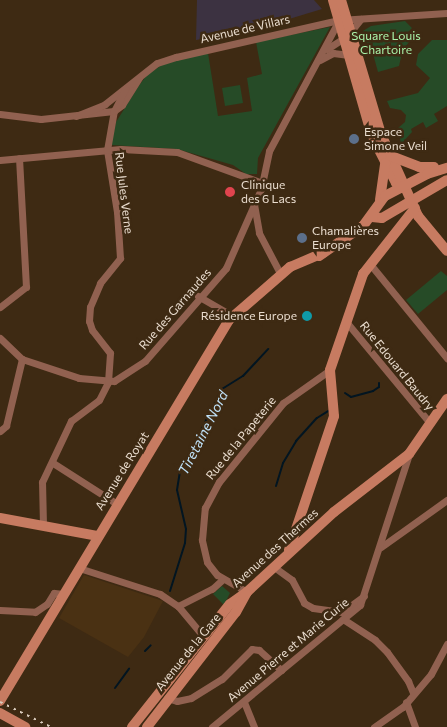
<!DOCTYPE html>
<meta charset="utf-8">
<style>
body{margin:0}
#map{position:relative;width:447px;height:727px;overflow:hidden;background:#3e2a13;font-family:Commissioner,sans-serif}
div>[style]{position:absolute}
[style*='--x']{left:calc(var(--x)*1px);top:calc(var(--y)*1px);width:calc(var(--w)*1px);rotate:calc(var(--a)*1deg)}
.built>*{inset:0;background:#4a3113}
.education>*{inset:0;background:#3c3241}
.green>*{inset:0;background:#264b27}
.stream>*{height:2px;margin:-1px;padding:0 1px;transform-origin:1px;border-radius:1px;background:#021521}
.street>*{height:7px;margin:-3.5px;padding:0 3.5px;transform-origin:3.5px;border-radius:3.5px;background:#916150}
.secondary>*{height:10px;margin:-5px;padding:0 5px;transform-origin:5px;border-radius:5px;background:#c77b61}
.rail>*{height:2px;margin-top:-1px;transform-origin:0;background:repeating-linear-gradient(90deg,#d9cbbc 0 2.5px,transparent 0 7.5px)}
.dots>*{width:14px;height:14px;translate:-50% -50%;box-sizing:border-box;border:2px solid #3e2a13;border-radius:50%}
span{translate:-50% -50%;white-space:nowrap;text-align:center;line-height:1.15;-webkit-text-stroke:5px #3e2a13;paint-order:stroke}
.street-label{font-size:12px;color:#eaddcf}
.park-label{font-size:12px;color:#aaf3aa}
.poi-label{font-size:12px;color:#eaddcf}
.left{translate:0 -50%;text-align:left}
.right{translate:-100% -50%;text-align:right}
.water-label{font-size:14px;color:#c0e2f9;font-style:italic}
</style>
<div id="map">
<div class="built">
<i style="clip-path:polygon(84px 575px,163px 601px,144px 637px,128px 657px,59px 618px)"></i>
</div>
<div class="education">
<i style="clip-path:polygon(197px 0,314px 0,322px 9px,266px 26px,196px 40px)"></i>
</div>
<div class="green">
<i style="clip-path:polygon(405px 21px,412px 28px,407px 33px,412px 39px,403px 49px,399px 66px,378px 72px,373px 54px,364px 49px,363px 31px,371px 26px)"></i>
<i style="clip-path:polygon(330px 27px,258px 158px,257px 174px,246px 174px,233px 165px,177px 149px,111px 145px,116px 122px,138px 87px,146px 76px,163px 64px,208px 53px,218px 116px,252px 111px,247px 78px,262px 74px,256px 42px)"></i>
<i style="clip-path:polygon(432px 40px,447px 40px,447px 106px,434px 114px,438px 121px,426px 128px,423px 122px,411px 129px,412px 132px,401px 144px,398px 128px,405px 122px,406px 115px,401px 110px,390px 108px,387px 101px,418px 93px,430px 78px,416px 65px,418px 54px)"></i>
<i style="clip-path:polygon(240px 85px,243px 103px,225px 106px,222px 88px)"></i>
<i style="clip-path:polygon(441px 271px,447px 276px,447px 290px,418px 314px,406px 300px)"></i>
<i style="clip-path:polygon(222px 586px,230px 593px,224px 605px,213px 594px)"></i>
</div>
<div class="stream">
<i style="--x:345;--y:393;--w:7;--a:34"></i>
<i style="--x:351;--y:397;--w:23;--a:-15"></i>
<i style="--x:373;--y:391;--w:7;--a:-34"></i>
<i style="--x:379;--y:387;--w:4;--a:-90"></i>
<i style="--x:276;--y:486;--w:24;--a:-73"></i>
<i style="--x:283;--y:463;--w:26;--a:-59"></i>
<i style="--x:296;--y:441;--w:31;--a:-48"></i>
<i style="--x:317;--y:418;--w:13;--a:-32"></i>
<i style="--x:170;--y:591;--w:50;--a:-72.6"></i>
<i style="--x:185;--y:543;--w:14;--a:-86"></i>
<i style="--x:186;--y:529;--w:40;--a:-103"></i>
<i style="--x:177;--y:490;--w:18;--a:-81"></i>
<i style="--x:180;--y:472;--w:93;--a:-63.2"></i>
<i style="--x:222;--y:389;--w:25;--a:-32"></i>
<i style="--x:243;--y:376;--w:37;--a:-47"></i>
<i style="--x:145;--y:651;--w:8;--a:-45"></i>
<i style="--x:115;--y:688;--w:24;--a:-54"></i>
</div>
<div class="street">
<i style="--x:327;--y:49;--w:24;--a:-33"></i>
<i style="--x:347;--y:36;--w:22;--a:-51"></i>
<i style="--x:320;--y:60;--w:15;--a:-28"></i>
<i style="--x:333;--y:53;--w:16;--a:7"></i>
<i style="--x:0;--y:114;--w:41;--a:7"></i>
<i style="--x:41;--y:119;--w:73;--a:-6.3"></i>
<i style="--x:114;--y:111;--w:10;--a:-37"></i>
<i style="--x:122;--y:105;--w:32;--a:-58"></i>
<i style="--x:76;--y:116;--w:31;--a:-22"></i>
<i style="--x:105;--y:104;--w:66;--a:-38.3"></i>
<i style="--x:157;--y:63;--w:20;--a:-18"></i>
<i style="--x:176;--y:57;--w:167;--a:-12.8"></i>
<i style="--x:339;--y:20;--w:108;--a:-3.7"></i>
<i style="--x:0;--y:160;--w:121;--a:-5.2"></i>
<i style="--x:121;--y:149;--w:56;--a:3.1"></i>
<i style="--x:177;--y:152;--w:90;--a:20"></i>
<i style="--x:254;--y:204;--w:29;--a:80"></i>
<i style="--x:259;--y:233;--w:47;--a:62.4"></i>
<i style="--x:370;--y:264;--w:122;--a:50.7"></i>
<i style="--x:198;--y:296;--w:39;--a:30"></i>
<i style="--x:0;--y:307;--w:33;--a:-38"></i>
<i style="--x:26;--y:287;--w:129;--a:-93.1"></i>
<i style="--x:348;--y:324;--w:127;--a:50.4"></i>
<i style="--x:0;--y:338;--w:30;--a:44"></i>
<i style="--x:22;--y:359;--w:60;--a:18.4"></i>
<i style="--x:79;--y:378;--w:35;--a:5"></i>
<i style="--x:114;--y:381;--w:37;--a:-33"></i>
<i style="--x:145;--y:361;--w:123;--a:-48.9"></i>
<i style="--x:226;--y:268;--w:86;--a:-66.1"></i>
<i style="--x:261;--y:189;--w:39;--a:-78"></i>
<i style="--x:269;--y:151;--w:149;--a:-61.9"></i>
<i style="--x:0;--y:431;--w:8;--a:-40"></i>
<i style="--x:6;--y:426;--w:69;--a:-76.6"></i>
<i style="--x:53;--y:463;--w:76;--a:32.6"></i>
<i style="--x:43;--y:525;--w:43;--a:-91.3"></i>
<i style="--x:42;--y:482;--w:68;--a:-64.6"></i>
<i style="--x:71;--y:421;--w:35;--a:-37"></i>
<i style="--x:99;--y:400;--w:20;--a:-63"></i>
<i style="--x:108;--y:382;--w:29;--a:-86"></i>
<i style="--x:110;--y:353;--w:29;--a:-128"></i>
<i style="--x:92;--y:330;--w:9;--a:-108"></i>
<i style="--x:89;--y:321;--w:14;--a:-86"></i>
<i style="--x:90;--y:307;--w:26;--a:-67"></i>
<i style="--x:100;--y:283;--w:32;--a:-51"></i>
<i style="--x:120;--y:258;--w:46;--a:-93.7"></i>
<i style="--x:117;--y:212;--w:63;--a:-99.2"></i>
<i style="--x:107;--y:150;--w:40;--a:-80"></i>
<i style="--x:114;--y:111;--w:25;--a:-63"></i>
<i style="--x:381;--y:547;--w:81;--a:-35.5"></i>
<i style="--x:274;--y:567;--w:22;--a:36"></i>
<i style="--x:292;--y:580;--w:26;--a:62"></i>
<i style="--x:304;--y:603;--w:10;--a:29"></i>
<i style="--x:313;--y:608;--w:29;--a:8"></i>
<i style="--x:342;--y:612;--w:27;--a:-36"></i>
<i style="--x:79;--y:568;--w:85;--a:17.8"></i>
<i style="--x:160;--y:594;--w:22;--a:34"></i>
<i style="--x:178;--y:606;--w:39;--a:50"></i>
<i style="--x:247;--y:592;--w:34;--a:-150"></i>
<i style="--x:217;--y:575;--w:16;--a:-128"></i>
<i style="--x:207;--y:562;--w:23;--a:-103"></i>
<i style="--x:202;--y:540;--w:32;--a:-85"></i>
<i style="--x:205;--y:508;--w:30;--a:-62"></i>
<i style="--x:219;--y:482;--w:102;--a:-51"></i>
<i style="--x:283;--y:403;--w:57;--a:-35.1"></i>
<i style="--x:178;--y:606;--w:38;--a:-27"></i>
<i style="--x:212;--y:589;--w:15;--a:-42"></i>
<i style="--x:0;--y:610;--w:35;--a:3"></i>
<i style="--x:35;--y:612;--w:14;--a:-34"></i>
<i style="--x:47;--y:604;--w:13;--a:-58"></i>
<i style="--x:54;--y:593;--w:10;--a:6"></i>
<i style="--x:343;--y:619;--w:38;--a:33"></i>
<i style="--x:375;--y:640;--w:17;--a:45"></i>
<i style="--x:387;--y:652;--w:36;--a:54"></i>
<i style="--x:408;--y:681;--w:13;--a:67"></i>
<i style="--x:167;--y:698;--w:10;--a:17"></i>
<i style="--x:177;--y:701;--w:14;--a:-12"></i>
<i style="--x:191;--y:698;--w:36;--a:-32"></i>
<i style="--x:222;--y:679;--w:42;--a:-45"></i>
<i style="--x:252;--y:649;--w:7;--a:8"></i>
<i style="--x:259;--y:650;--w:30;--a:42"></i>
<i style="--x:244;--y:702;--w:27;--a:68"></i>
<i style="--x:406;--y:702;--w:27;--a:70"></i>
<i style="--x:212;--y:727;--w:192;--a:-39.5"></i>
<i style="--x:360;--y:605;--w:159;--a:-72"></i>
<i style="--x:374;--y:727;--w:35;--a:-35"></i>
<i style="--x:403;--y:707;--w:43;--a:-49.7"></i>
<i style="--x:431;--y:674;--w:34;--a:-62"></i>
</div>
<div class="secondary">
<i style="--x:333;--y:0;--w:141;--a:74"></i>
<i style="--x:372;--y:136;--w:53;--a:62.9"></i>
<i style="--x:396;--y:183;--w:9;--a:21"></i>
<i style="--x:341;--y:0;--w:140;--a:73.4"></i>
<i style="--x:381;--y:134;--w:90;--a:65.7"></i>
<i style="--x:418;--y:216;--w:45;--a:50.4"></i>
<i style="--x:391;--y:156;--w:30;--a:21"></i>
<i style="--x:419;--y:167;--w:15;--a:0"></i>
<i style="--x:380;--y:200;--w:37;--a:-82"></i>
<i style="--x:372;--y:217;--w:10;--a:6"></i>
<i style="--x:382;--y:218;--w:75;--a:-30.3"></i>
<i style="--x:319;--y:256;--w:53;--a:-34.3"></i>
<i style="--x:363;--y:226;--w:37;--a:-54"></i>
<i style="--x:385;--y:196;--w:47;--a:-27.6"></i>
<i style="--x:427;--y:174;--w:21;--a:-17"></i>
<i style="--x:0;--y:518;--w:100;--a:10.4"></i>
<i style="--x:289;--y:550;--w:141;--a:-71.4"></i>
<i style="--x:334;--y:416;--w:46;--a:-95"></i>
<i style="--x:330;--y:370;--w:102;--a:-71"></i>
<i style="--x:363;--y:274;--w:84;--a:-51.8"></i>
<i style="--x:0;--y:701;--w:445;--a:-59"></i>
<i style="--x:229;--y:320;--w:81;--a:-41"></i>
<i style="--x:290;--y:267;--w:36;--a:-23"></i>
<i style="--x:0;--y:713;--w:29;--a:29"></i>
<i style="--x:132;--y:727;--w:157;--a:-51.5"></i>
<i style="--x:230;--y:604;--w:21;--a:-35"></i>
<i style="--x:247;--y:592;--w:118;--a:-42.6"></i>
<i style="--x:334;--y:512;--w:95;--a:-37.7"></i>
<i style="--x:409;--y:454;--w:67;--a:-55.4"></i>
<i style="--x:147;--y:727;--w:145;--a:-52.3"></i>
<i style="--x:236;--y:612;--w:21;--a:-61"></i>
</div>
<div class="rail">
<i style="--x:0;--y:702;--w:57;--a:26.1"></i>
</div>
<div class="dots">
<i style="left:354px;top:139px;background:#5c6f8a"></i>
<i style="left:230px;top:192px;background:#e0444e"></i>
<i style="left:302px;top:238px;background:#5c6f8a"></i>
<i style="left:307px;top:316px;background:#0f9aa8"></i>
</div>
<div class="street-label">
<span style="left:245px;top:29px;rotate:-13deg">Avenue de Villars</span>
<span style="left:124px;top:193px;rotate:83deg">Rue Jules Verne</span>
<span style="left:175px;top:309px;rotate:-49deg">Rue des Garnaudes</span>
<span style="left:397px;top:366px;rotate:51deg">Rue Edouard Baudry</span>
<span style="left:241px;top:438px;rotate:-51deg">Rue de la Papeterie</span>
<span style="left:122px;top:471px;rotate:-58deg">Avenue de Royat</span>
<span style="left:275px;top:548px;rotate:-42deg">Avenue des Thermes</span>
<span style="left:288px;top:650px;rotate:-40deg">Avenue Pierre et Marie Curie</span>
<span style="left:188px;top:652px;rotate:-51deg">Avenue de la Gare</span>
</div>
<div class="park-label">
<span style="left:386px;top:43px">Square Louis<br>Chartoire</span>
</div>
<div class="poi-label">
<span class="left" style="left:364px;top:139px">Espace<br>Simone Veil</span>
<span class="left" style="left:241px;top:192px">Clinique<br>des 6 Lacs</span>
<span class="left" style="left:312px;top:238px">Chamalières<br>Europe</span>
<span class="right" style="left:297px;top:316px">Résidence Europe</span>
</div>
<div class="water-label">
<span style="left:203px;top:433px;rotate:-63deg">Tiretaine Nord</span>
</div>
</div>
